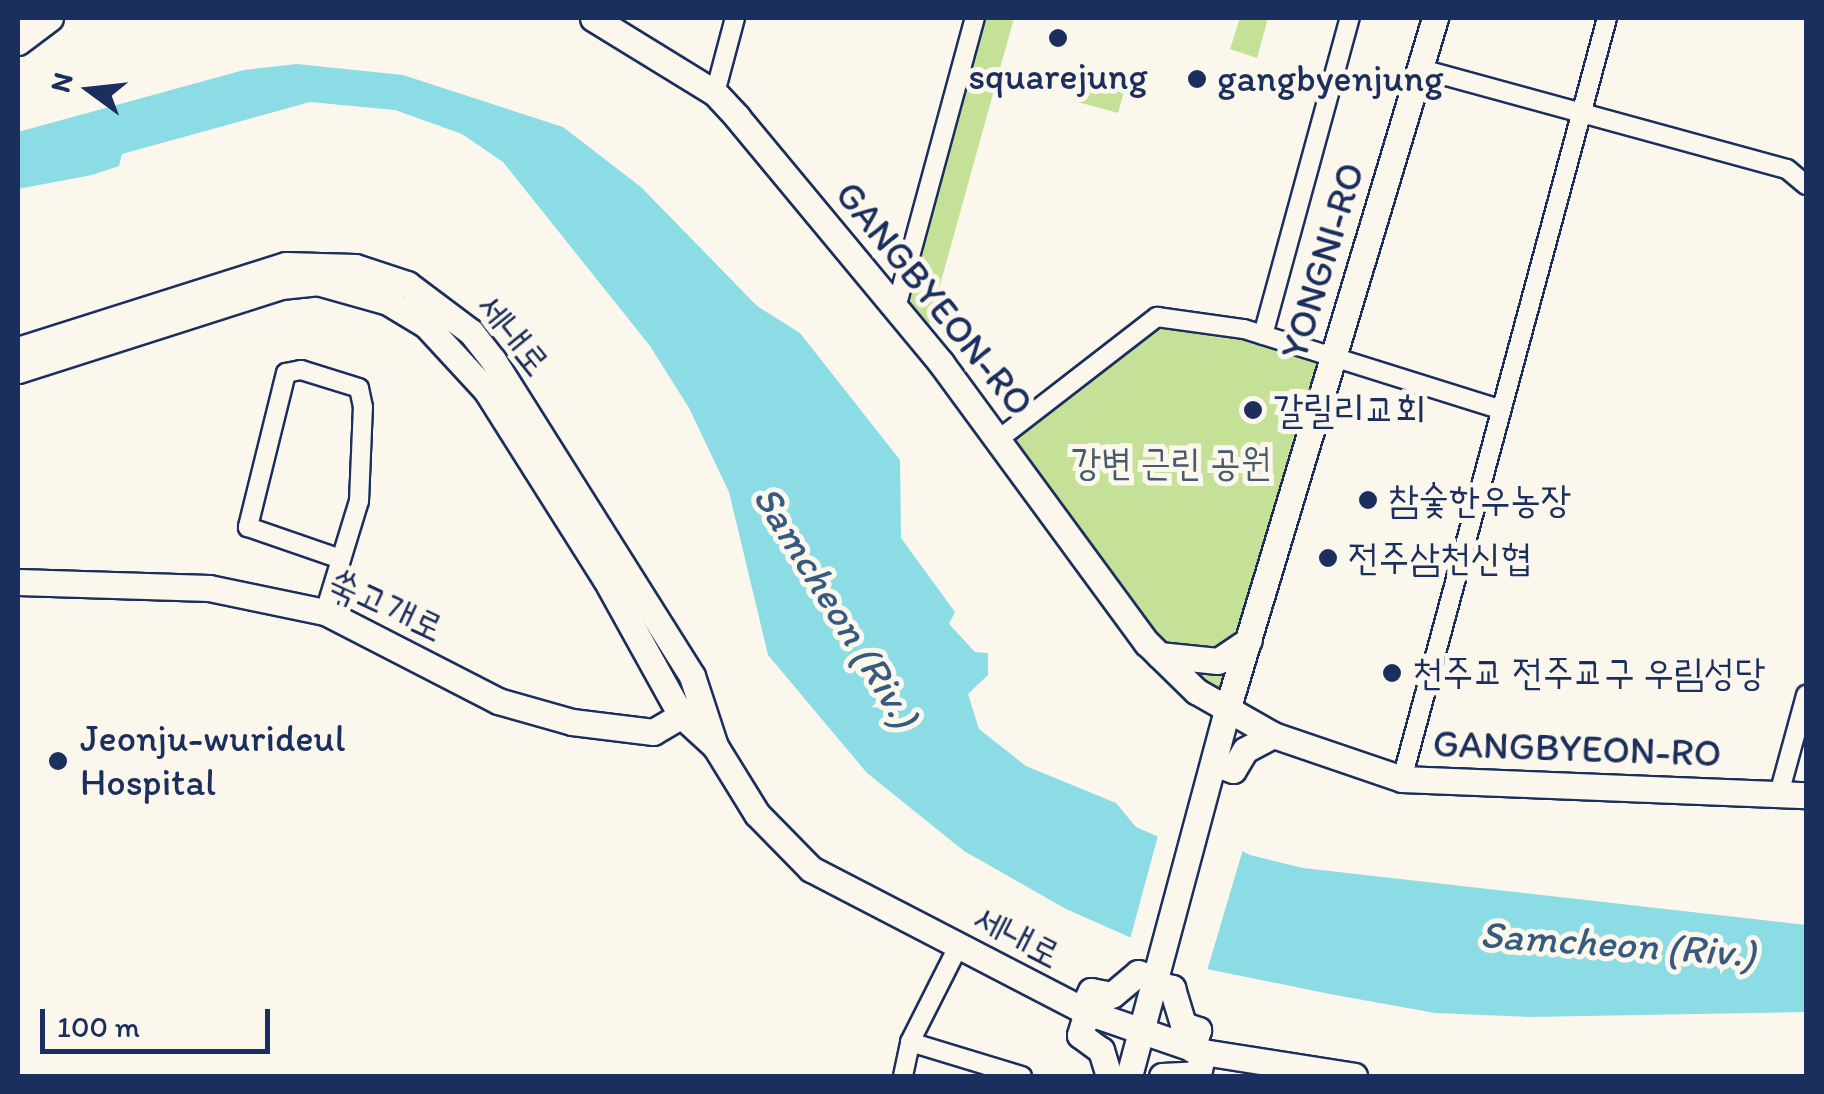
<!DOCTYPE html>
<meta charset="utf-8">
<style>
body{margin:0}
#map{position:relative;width:1824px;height:1094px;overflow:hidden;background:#fbf7ec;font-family:Itim,"Poor Story",sans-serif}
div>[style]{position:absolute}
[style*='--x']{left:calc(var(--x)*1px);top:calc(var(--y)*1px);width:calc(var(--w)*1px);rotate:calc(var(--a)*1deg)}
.green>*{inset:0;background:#c5e198}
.water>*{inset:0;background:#8bdce4}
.pier>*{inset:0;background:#fbf7ec}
.roads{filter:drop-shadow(2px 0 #1b2f5e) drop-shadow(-2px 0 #1b2f5e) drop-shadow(0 2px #1b2f5e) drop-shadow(0 -2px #1b2f5e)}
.street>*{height:18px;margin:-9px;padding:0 9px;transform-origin:9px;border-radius:9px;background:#fbf7ec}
.secondary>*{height:25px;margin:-12.5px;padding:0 12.5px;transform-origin:12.5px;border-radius:12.5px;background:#fbf7ec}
.dots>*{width:28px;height:28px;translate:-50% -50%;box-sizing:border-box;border:5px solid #fbf7ec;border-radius:50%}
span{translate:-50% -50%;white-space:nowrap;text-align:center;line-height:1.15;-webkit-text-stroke:10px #fbf7ec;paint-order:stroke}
.poi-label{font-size:38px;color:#1b2f5e}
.left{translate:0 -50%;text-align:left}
.street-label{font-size:38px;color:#1b2f5e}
.park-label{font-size:38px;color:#465c6c}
.water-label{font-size:40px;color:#375a80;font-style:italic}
.frame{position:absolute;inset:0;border:20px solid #1b2f5e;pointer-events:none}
.north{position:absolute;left:40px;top:40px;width:100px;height:100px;-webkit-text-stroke:8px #fbf7ec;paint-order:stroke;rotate:285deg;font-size:28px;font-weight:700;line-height:40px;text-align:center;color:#1b2f5e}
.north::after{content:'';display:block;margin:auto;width:35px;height:45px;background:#1b2f5e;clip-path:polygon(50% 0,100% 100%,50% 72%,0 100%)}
.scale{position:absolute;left:40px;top:1009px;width:230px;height:45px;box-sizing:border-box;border:5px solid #1b2f5e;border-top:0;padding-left:12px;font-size:30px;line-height:35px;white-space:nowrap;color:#1b2f5e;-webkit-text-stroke:8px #fbf7ec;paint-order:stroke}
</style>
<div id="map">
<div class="green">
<i style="clip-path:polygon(985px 18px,1014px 18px,927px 332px,907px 306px)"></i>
<i style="clip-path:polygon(1240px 18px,1268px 18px,1257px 58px,1230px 49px)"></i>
<i style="clip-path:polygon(1083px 73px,1126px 84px,1118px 113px,1074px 101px)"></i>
<i style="clip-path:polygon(1157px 317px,1334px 357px,1227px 710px,1196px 691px,999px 439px)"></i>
</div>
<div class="water">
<i style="clip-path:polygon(297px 64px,403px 75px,563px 127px,641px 187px,757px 306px,800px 333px,900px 460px,901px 538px,955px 612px,949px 624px,975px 652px,988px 653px,988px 675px,968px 694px,979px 729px,1026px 766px,1116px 803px,1136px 827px,1159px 837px,1198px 827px,1250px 855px,1303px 868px,1806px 925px,1806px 1012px,1529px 1017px,1435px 1013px,1330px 994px,1197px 967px,1066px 909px,964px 851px,867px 773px,768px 655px,729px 492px,689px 408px,650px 346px,503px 162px,462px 134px,395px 110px,310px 102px,122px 154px,119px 166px,92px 175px,18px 189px,18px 132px,244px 70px)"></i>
</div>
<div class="pier">
<i style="clip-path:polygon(1199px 822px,1244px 846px,1206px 974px,1129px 943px,1159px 832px)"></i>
</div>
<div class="roads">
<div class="street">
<i style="--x:1421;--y:69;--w:379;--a:15.3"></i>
<i style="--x:1787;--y:169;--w:25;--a:40"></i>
<i style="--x:715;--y:93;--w:78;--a:-75.1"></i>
<i style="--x:896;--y:308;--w:301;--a:-74.8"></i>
<i style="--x:1263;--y:335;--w:329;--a:-74.7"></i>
<i style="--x:999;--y:439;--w:200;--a:-37.7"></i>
<i style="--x:1157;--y:317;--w:88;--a:7.9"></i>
<i style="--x:1244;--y:329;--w:267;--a:17.4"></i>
<i style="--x:325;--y:612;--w:116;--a:-73"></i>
<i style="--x:359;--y:501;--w:94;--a:-87.6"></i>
<i style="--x:363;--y:407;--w:19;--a:-102"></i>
<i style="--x:359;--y:388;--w:61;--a:-162.8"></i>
<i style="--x:301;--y:370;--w:15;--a:169"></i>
<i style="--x:286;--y:373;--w:159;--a:103.9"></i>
<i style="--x:248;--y:527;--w:98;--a:19"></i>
<i style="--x:1402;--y:779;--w:788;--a:-74.92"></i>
<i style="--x:1779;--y:794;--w:103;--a:-74.7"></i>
<i style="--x:910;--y:1042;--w:117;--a:16.9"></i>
<i style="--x:903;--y:1076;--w:35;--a:-78"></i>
<i style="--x:910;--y:1042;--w:104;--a:-63.2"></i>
</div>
<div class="secondary">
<i style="--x:593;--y:18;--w:143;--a:31.6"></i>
<i style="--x:715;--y:93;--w:33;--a:47"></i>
<i style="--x:737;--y:117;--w:320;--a:50.3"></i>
<i style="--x:941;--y:363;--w:348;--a:53.7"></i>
<i style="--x:1147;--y:643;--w:69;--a:44.4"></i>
<i style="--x:1196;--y:691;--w:89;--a:29.7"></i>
<i style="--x:1273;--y:735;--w:136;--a:18.8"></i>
<i style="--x:1402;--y:779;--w:404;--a:2.3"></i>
<i style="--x:18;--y:19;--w:2;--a:-27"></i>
<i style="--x:18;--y:42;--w:40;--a:-37"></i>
<i style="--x:18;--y:350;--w:281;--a:-17.6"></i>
<i style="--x:286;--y:265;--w:69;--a:1.7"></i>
<i style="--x:355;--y:267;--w:55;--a:18.1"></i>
<i style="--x:407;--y:284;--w:80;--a:36.9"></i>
<i style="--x:471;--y:332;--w:36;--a:52"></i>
<i style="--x:493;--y:360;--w:373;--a:57.8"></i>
<i style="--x:692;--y:676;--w:74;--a:71.8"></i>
<i style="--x:715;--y:746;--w:80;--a:58.3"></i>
<i style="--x:757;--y:814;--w:77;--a:45.5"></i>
<i style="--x:811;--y:869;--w:311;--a:27.4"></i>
<i style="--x:1087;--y:1012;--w:123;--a:19"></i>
<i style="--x:1203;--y:1052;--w:153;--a:9"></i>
<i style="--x:18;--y:370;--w:276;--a:-17.7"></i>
<i style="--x:281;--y:286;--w:36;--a:-6"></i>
<i style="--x:317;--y:282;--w:74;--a:15.7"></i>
<i style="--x:388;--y:302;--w:44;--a:31.2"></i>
<i style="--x:426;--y:325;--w:88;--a:47.3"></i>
<i style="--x:486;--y:390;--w:222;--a:57.7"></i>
<i style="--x:605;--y:578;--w:157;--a:61"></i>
<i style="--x:681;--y:715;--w:46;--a:42.4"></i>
<i style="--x:18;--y:582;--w:191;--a:1.8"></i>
<i style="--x:209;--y:588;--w:118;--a:11.7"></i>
<i style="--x:325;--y:612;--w:195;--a:27.2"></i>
<i style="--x:498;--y:701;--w:77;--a:15.8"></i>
<i style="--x:572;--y:722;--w:82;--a:7"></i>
<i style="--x:653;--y:732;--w:45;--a:-30.5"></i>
<i style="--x:1159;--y:655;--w:59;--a:5.8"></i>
<i style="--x:1218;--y:661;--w:37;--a:-34"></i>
<i style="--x:1216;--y:764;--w:18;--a:19"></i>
<i style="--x:1233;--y:770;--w:23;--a:-59"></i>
<i style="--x:1245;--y:750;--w:32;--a:-28"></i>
<i style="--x:1157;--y:984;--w:16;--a:15"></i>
<i style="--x:1172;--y:988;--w:39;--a:73"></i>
<i style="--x:1183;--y:1025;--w:16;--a:18"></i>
<i style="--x:1198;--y:1030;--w:20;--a:108"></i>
<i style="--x:1082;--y:1010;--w:21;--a:-65"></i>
<i style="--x:1091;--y:991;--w:21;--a:11"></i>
<i style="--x:1112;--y:995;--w:34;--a:-40"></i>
<i style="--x:1138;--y:973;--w:21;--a:19"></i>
<i style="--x:1087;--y:1012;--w:24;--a:107"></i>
<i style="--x:1080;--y:1035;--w:26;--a:36"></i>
<i style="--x:1101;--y:1050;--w:27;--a:73"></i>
<i style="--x:1129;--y:1076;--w:379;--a:-75"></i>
<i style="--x:1227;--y:710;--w:723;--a:-73.27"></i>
<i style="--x:1162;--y:1076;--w:36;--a:-3"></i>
<i style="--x:1198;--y:1074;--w:23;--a:-77"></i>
</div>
</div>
<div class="dots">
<i style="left:1058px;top:38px;background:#1b2f5e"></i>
<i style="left:1197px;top:79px;background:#1b2f5e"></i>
<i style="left:1253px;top:410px;background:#1b2f5e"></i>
<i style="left:1368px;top:500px;background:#1b2f5e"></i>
<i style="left:1328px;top:558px;background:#1b2f5e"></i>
<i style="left:1392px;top:673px;background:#1b2f5e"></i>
<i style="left:58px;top:761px;background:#1b2f5e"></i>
</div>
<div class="poi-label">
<span style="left:1058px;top:77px">squarejung</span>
<span class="left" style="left:1217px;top:79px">gangbyenjung</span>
<span class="left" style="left:1273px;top:410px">갈릴리교회</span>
<span class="left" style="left:1388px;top:500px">참숯한우농장</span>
<span class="left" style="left:1348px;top:558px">전주삼천신협</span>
<span class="left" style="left:1412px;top:673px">천주교 전주교구 우림성당</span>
<span class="left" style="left:80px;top:761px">Jeonju-wurideul<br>Hospital</span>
</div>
<div class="street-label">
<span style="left:1323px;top:261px;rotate:-73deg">YONGNI-RO</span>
<span style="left:934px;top:299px;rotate:51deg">GANGBYEON-RO</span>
<span style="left:513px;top:335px;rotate:51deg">세내로</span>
<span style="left:386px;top:605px;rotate:25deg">쑥고개로</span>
<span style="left:1577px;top:749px;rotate:2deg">GANGBYEON-RO</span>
<span style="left:1017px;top:937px;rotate:27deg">세내로</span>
</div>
<div class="park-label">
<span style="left:1171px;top:463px">강변 근린 공원</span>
</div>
<div class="water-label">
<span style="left:837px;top:606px;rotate:58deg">Samcheon (Riv.)</span>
<span style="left:1618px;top:943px;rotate:4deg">Samcheon (Riv.)</span>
</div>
<div class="frame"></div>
<div class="north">N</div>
<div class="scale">100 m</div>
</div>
